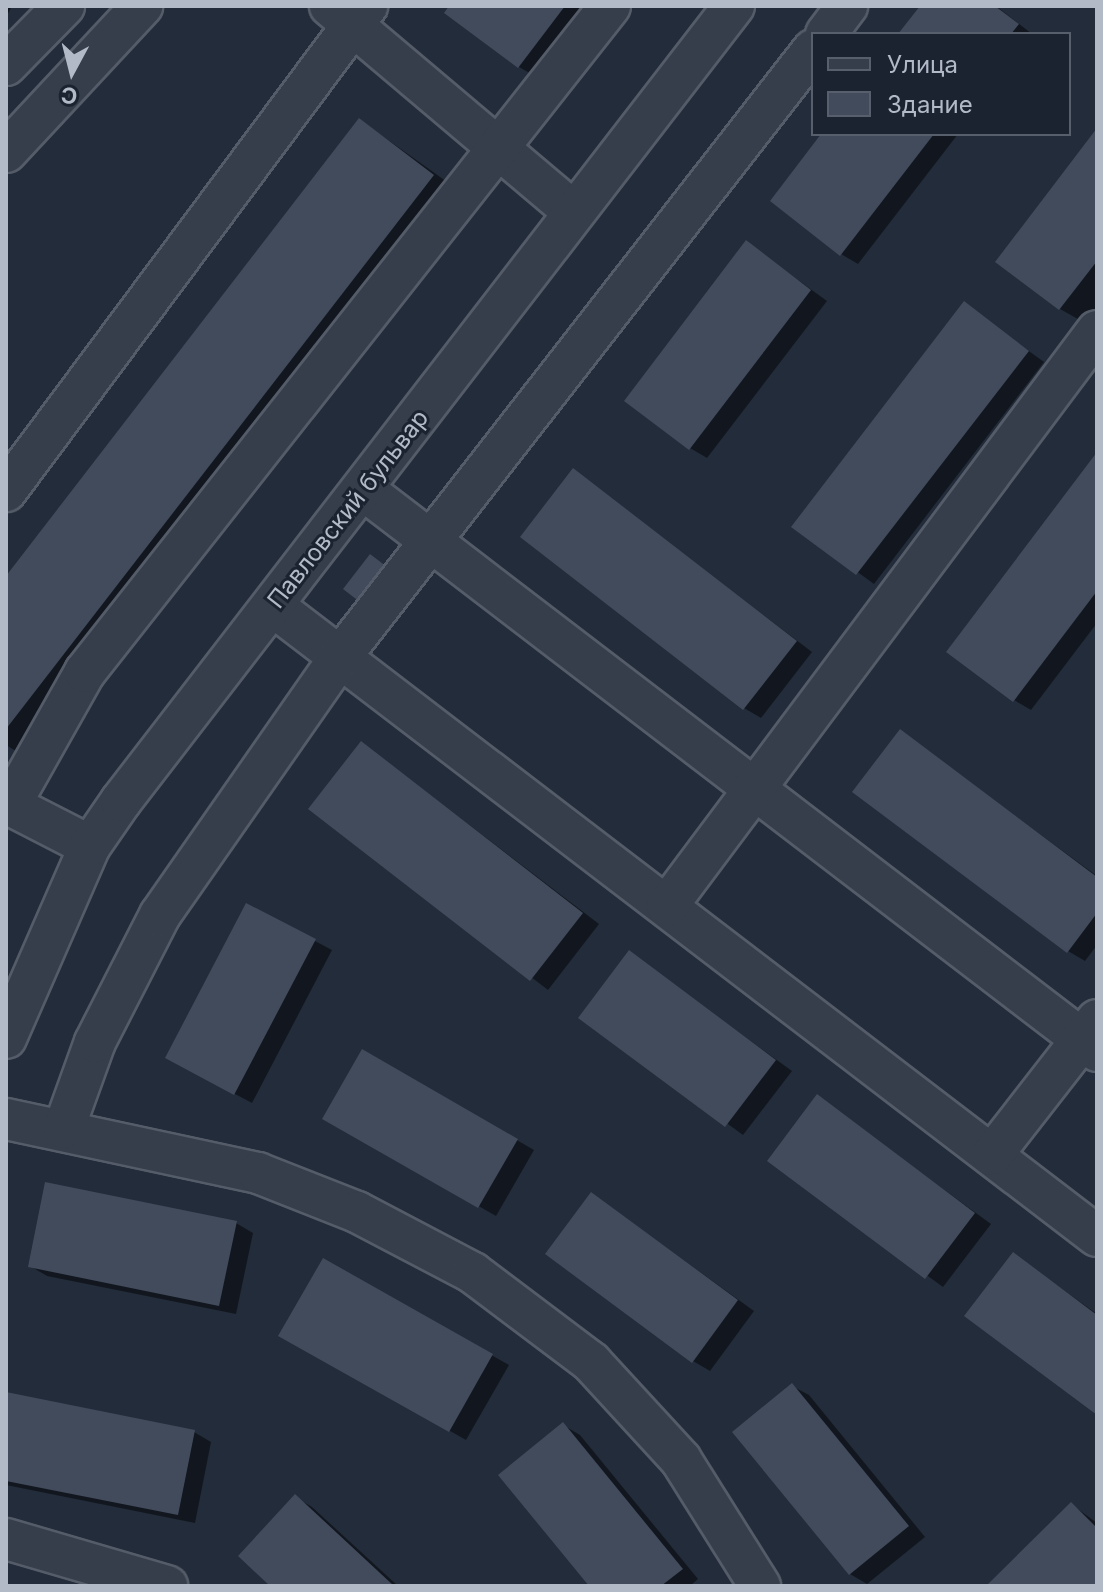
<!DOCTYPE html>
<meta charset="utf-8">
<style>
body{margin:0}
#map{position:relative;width:1103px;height:1592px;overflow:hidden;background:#232c3a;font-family:Inter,sans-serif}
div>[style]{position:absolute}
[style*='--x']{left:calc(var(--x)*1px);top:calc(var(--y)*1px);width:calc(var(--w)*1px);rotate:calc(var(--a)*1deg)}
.shadow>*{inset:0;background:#0007}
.building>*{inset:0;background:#424b5c}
.roads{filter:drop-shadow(2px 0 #555c69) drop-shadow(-2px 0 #555c69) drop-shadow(0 2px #555c69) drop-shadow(0 -2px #555c69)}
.minor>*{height:40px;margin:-20px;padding:0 20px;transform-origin:20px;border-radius:20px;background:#363e4b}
span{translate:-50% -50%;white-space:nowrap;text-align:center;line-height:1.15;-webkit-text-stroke:6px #1c2330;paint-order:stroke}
.street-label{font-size:24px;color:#b2b9c7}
.frame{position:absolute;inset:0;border:8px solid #b2b9c7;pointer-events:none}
.legend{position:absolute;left:811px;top:32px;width:260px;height:104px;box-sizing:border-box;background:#1c2330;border:2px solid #585f6c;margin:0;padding:10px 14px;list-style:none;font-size:24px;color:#b2b9c7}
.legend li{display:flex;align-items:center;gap:16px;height:40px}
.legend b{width:40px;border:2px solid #585f6c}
.north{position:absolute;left:32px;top:32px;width:80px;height:80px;-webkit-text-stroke:6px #1c2330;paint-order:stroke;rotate:187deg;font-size:22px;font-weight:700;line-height:32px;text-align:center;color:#b2b9c7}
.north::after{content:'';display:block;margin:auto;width:28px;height:36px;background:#b2b9c7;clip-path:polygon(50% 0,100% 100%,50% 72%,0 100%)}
</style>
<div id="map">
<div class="shadow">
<i style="clip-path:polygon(6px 6px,12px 6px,6px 17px)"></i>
<i style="clip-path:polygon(451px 6px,625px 6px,561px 91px,519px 67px)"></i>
<i style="clip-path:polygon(923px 6px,996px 6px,1032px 34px,901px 34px)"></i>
<i style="clip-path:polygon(360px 120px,464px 194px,29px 759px,6px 745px,6px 579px)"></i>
<i style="clip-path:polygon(1097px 131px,1097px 307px,1085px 323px,1060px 309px)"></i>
<i style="clip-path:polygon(824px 134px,958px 134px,858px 264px,841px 254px)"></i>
<i style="clip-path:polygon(747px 243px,827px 301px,707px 458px,690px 448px)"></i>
<i style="clip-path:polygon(964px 304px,1044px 362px,874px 584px,794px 526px)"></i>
<i style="clip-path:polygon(1097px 455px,1097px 623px,1031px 710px,1014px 700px)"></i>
<i style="clip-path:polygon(574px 471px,812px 652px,761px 718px,744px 708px)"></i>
<i style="clip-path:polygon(900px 732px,1097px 876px,1097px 945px,1085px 961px,1068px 951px)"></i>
<i style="clip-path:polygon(362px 743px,599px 924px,548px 990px,311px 808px)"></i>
<i style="clip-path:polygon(315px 941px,332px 950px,252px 1103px,184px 1067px)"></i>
<i style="clip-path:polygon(629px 953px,792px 1071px,743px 1135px,581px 1017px)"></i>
<i style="clip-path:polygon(363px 1052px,534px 1150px,496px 1216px,325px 1118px)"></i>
<i style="clip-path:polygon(817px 1097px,991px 1224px,943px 1287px,770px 1161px)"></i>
<i style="clip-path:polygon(592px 1194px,754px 1311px,710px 1371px,693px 1361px)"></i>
<i style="clip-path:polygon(236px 1223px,253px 1233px,236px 1314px,47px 1276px,30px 1266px)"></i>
<i style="clip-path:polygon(1013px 1254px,1097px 1314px,1097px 1413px)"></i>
<i style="clip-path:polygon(323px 1260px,509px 1365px,466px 1440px,281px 1335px)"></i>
<i style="clip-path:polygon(792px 1386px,809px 1395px,925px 1537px,867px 1584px,850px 1574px)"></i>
<i style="clip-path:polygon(6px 1394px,194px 1432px,211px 1442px,195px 1523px,6px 1485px)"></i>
<i style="clip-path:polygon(563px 1425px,580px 1435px,698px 1579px,690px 1586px,591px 1586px)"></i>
<i style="clip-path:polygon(295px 1497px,312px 1507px,398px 1586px,273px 1586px)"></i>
<i style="clip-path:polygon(1071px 1504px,1097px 1523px,1097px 1586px,988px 1586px)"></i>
</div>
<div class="building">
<i style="clip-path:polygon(449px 6px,565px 6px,518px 68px,444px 13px)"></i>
<i style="clip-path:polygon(920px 6px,995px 6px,1019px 24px,1011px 34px,898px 34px)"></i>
<i style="clip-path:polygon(359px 118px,434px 175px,6px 729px,6px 576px)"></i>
<i style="clip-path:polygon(1097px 128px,1097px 261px,1059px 310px,995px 262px)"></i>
<i style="clip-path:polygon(821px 134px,934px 134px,840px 256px,770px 201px)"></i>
<i style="clip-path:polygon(746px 240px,811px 290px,689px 450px,624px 401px)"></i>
<i style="clip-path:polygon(964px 301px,1029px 351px,856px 575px,791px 527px)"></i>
<i style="clip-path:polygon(1097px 452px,1097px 591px,1013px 702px,946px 652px)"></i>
<i style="clip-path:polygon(573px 468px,797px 641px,743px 710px,520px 537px)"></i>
<i style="clip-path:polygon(370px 554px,391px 570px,365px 606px,343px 589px)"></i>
<i style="clip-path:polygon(900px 729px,1097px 877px,1097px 913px,1067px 953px,852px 792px)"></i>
<i style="clip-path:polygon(361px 741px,583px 913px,530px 981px,308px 809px)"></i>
<i style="clip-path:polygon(246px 903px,316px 939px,234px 1095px,165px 1058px)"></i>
<i style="clip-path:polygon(629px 950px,776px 1060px,725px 1127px,578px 1018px)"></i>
<i style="clip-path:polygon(362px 1049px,518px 1139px,478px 1208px,322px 1119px)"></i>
<i style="clip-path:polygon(817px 1094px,975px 1213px,925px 1279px,767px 1161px)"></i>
<i style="clip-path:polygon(45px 1182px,237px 1221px,219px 1306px,28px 1267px)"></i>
<i style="clip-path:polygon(591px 1192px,738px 1300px,692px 1363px,545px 1254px)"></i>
<i style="clip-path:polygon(1013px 1252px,1097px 1315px,1097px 1415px,964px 1316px)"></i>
<i style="clip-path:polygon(323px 1258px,493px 1354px,449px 1432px,278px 1336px)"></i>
<i style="clip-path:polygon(792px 1383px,909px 1526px,849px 1575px,732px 1432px)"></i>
<i style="clip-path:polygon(6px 1392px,195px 1430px,178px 1515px,6px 1481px)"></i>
<i style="clip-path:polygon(563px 1422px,683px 1569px,661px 1586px,589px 1586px,498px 1475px)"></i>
<i style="clip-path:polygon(295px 1494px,394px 1586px,270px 1586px,238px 1556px)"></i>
<i style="clip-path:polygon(1071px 1502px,1097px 1528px,1097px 1586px,986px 1586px)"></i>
</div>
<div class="roads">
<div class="minor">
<i style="--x:330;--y:6;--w:319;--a:40.2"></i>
<i style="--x:826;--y:34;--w:35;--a:-53"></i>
<i style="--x:6;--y:65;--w:83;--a:-45.5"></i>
<i style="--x:6;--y:152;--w:200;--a:-47"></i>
<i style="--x:364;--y:490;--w:923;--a:37.43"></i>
<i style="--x:6;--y:491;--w:605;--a:-53.34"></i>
<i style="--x:273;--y:606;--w:1037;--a:37.4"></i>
<i style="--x:6;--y:803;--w:94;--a:27.1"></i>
<i style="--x:10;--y:805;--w:153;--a:-60.6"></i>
<i style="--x:85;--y:672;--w:848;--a:-51.75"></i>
<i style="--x:667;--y:906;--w:718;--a:-53.21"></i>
<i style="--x:6;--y:1038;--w:210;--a:-66.4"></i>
<i style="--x:90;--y:846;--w:55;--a:-55.4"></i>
<i style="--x:121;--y:801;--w:1004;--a:-52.37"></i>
<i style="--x:6;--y:1119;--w:258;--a:12.1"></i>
<i style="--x:258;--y:1173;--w:106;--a:21.5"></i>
<i style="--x:357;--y:1212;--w:131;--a:27.7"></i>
<i style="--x:473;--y:1273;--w:148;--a:37"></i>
<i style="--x:591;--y:1362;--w:133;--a:47.4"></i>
<i style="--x:681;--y:1460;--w:149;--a:57.9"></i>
<i style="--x:64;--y:1128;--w:91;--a:-70.2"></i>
<i style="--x:95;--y:1042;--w:143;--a:-62.9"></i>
<i style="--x:160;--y:915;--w:316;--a:-55.1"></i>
<i style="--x:341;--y:656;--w:768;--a:-52.09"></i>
<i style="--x:992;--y:1155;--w:171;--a:-52.1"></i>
<i style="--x:6;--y:1539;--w:168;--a:16.3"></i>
</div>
</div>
<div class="street-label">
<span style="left:348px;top:509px;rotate:-52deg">Павловский бульвар</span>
</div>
<div class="frame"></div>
<ul class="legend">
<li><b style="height:10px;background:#363e4b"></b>Улица</li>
<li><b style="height:22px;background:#424b5c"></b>Здание</li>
</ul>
<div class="north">С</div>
</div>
